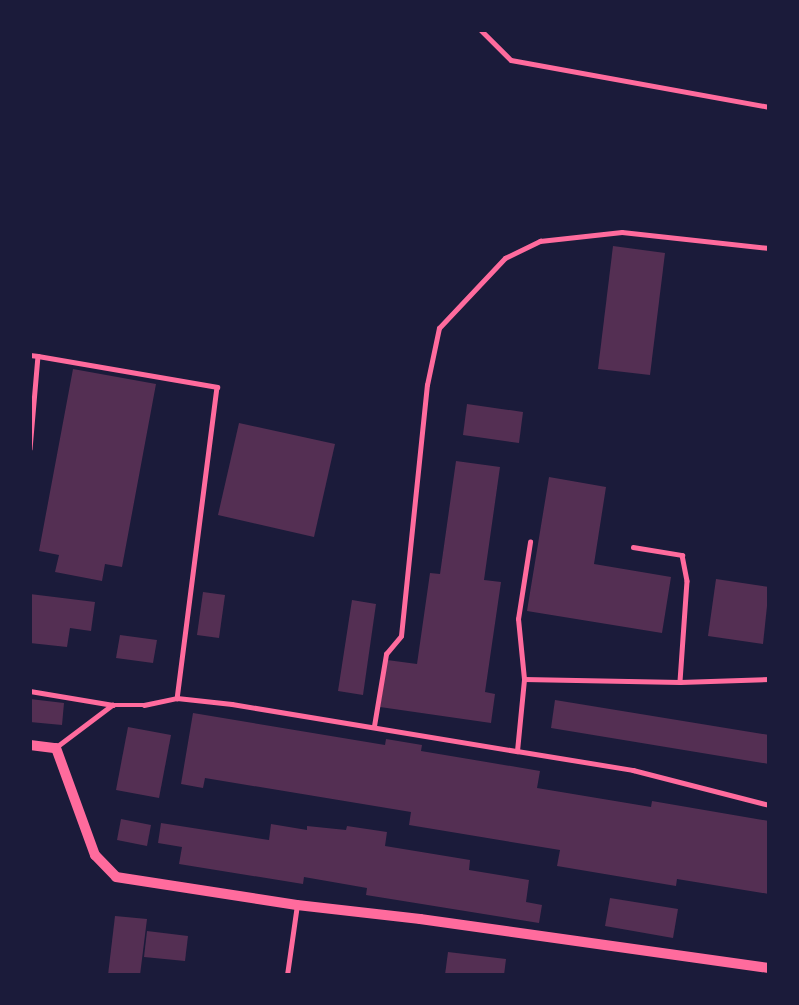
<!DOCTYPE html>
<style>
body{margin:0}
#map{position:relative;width:799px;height:1005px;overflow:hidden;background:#1b1b3a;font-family:"Golos Text",sans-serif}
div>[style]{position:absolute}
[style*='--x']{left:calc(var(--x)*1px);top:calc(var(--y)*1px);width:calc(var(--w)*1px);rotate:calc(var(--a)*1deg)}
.building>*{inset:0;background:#542f53}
.service>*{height:4.5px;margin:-2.25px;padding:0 2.25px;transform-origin:2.25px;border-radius:2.25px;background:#ff6b9d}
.tertiary>*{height:10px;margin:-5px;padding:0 5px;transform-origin:5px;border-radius:5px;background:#ff6b9d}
span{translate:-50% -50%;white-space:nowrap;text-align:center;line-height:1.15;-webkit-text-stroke:4.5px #1b1b3a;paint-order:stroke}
.frame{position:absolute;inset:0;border:32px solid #1b1b3a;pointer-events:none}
</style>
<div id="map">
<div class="building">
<i style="clip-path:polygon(613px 246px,665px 253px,650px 375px,598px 369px)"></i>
<i style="clip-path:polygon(73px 369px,156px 384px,122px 567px,105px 564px,102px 581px,55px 572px,59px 555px,39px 551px)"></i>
<i style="clip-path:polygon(467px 404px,523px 412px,519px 443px,463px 435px)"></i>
<i style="clip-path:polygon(239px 423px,335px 444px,314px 537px,218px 515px)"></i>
<i style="clip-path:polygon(456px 461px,500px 467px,484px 580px,501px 582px,485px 692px,495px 694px,491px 723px,380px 707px,387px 660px,417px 664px,430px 573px,440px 574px)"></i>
<i style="clip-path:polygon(549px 477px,606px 487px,594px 564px,671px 577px,662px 633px,527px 611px)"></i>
<i style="clip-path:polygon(716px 579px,769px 587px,763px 644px,708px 636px)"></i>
<i style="clip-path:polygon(203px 592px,225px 595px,219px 638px,197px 635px)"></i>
<i style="clip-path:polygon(30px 594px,95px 602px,91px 631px,70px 628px,67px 647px,30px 643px)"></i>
<i style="clip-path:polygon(352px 600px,376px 604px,363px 695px,338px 691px)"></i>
<i style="clip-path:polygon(120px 635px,157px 640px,153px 663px,116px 658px)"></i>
<i style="clip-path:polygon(30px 699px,64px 703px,62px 725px,30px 722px)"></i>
<i style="clip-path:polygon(555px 700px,769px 735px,769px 764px,551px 728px)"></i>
<i style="clip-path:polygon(193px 713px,385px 745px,386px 739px,422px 745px,421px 751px,540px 771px,537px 788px,651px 807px,652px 801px,769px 821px,769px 894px,677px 879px,676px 886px,557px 866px,560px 850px,409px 825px,411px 812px,205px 778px,203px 788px,181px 784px)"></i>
<i style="clip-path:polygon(128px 727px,171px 735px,159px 798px,116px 790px)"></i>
<i style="clip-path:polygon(121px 819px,151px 825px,147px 846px,117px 840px)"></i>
<i style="clip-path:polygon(161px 823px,269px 840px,271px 824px,307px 830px,307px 826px,346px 830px,347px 826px,387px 832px,385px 846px,470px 860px,469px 870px,529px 880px,526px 902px,542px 905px,539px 923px,366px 895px,367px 888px,304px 877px,303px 884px,179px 864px,182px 847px,158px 843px)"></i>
<i style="clip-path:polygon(610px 898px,678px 909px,673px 938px,605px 926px)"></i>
<i style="clip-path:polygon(115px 916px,147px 919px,140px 975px,108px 975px)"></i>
<i style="clip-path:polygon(147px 931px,188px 936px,185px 961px,144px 957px)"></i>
<i style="clip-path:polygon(448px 952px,506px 959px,504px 975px,445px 975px)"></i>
</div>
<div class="service">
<i style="--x:481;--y:30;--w:42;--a:45"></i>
<i style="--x:511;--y:60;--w:262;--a:10.3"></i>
<i style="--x:30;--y:355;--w:8;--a:7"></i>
<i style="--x:38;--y:356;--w:93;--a:94.9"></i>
<i style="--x:38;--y:356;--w:182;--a:9.8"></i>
<i style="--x:217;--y:387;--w:314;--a:97.3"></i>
<i style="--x:633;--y:547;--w:50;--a:9.3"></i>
<i style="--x:682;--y:555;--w:26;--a:79"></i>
<i style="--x:687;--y:581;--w:101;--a:94"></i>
<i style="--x:524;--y:679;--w:156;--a:1.1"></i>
<i style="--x:680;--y:682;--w:89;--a:-1.9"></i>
<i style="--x:30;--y:691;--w:84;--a:9.6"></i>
<i style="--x:113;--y:705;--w:71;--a:143"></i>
<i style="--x:113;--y:705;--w:31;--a:0"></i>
<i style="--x:144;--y:705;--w:34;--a:-12"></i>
<i style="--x:177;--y:698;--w:55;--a:6.2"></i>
<i style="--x:232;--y:704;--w:289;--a:9.4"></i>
<i style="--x:517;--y:751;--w:72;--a:-84.4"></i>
<i style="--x:524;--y:679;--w:60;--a:-95.7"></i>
<i style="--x:518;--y:619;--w:78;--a:-81.1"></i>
<i style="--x:374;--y:726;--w:73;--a:-80.5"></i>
<i style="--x:386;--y:654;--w:23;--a:-50"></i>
<i style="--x:401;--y:636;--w:252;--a:-84.1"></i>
<i style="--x:427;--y:385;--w:58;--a:-78.1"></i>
<i style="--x:439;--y:328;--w:96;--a:-46.7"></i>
<i style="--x:505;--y:258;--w:39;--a:-26"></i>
<i style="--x:540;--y:241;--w:82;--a:-6.3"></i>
<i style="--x:622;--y:232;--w:148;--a:6.2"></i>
<i style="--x:517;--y:751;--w:118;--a:9.3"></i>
<i style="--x:633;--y:770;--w:140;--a:14.4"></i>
<i style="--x:287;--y:975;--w:71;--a:-81.9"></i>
</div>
<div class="tertiary">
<i style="--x:30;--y:745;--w:26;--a:7"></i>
<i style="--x:56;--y:748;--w:114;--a:70"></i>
<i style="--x:95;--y:855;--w:30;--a:46"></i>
<i style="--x:116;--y:877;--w:183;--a:8.8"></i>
<i style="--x:297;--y:905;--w:124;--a:6.5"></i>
<i style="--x:420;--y:919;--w:352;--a:8"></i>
</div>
<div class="frame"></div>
</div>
